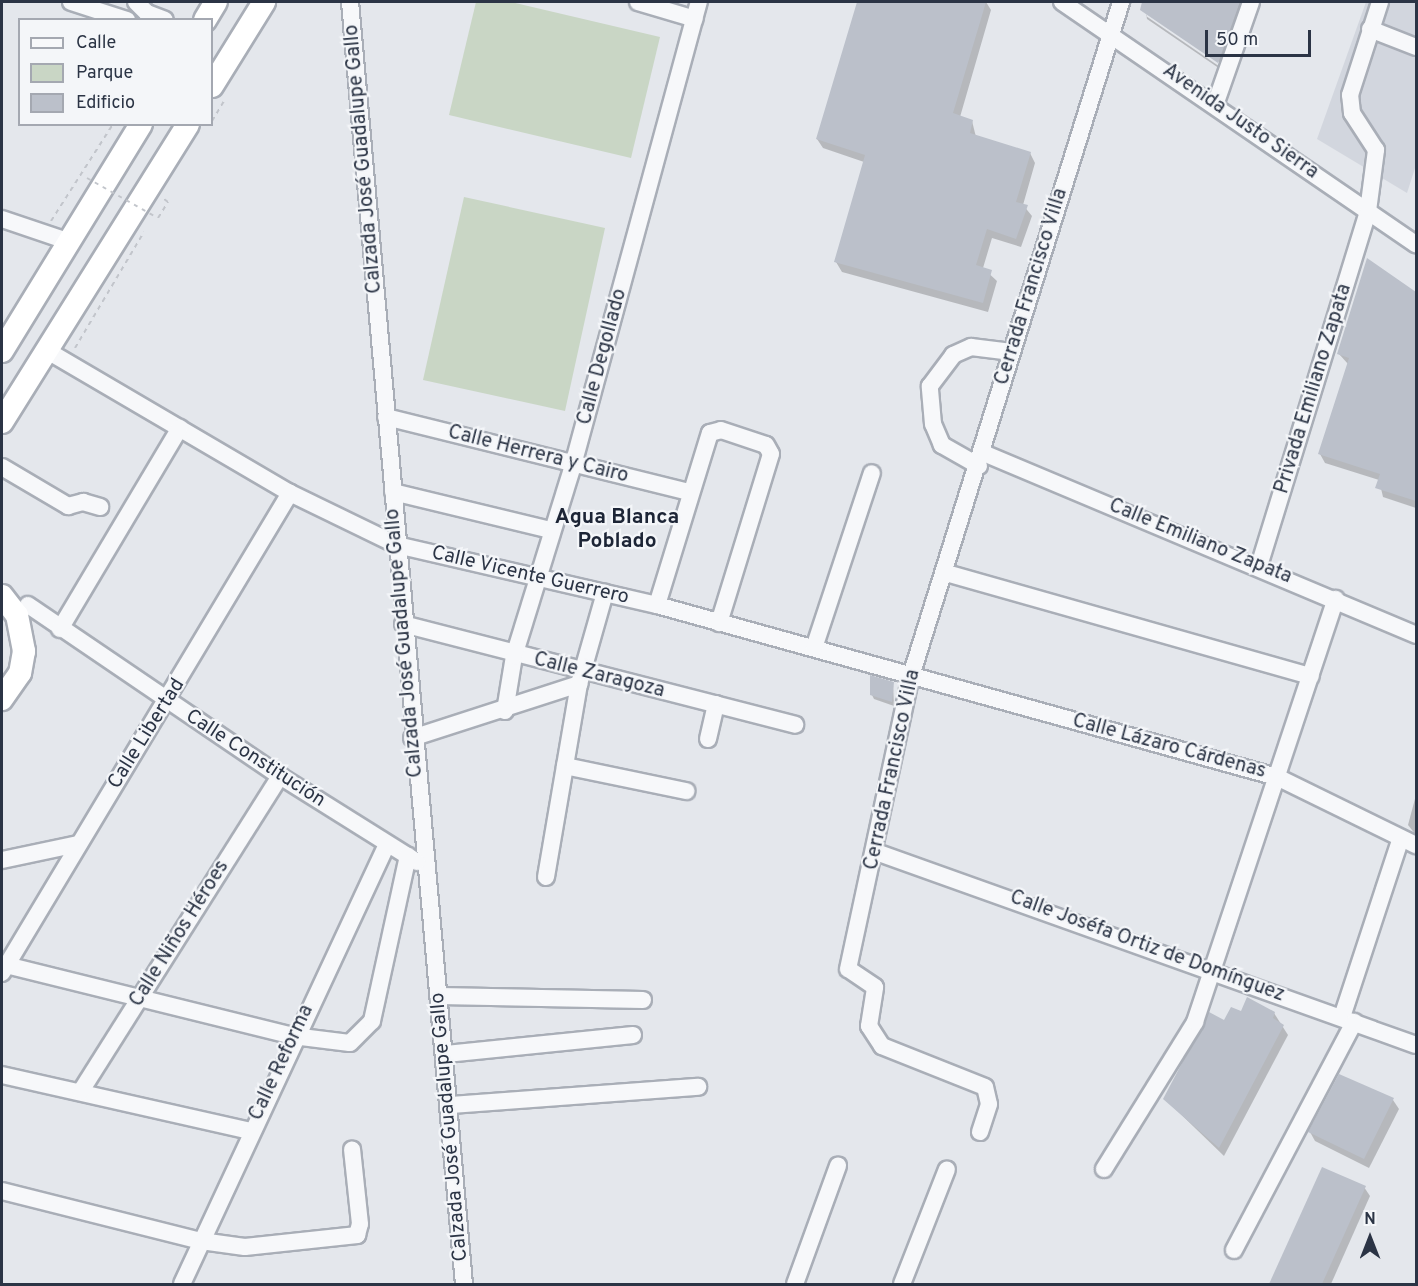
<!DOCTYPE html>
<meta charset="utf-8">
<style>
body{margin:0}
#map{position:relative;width:1418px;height:1286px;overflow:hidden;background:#e4e7ec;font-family:Overpass,sans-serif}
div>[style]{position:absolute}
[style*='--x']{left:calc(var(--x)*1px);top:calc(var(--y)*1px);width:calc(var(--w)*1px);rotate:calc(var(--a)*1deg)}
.built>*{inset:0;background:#d2d6de}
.green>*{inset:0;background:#c9d6c5}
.shadow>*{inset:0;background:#0003}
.building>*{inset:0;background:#bbc0ca}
.path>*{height:2px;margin-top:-1px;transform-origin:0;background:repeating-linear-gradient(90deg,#c2c5cb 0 4.5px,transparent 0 9px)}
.roads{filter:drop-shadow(2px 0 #a9aeb7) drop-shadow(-2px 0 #a9aeb7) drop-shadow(0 2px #a9aeb7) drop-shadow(0 -2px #a9aeb7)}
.minor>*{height:16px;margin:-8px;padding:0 8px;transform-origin:8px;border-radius:8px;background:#f7f8fa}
.highway>*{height:22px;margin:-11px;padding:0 11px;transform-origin:11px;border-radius:11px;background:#fff}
.path-bridge>*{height:2px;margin-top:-1px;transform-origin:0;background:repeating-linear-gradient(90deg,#c2c5cb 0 4.5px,transparent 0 9px)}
span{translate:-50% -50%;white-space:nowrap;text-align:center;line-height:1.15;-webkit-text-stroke:4.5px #f4f6f9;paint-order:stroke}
.street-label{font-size:20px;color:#2b3445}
.neighbourhood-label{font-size:21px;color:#1d2536;font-weight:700}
.frame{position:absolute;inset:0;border:3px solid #2b3445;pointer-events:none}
.legend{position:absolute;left:18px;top:18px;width:195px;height:108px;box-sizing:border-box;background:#f4f6f9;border:2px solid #a4a8b1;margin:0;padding:8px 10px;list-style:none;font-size:18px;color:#2b3445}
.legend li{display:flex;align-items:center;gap:12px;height:30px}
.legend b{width:30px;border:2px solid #a4a8b1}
.north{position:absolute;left:1340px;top:1208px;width:60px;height:60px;-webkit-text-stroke:4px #f4f6f9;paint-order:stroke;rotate:0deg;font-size:16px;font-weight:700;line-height:24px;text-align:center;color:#2b3445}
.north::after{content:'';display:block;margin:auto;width:21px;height:27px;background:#2b3445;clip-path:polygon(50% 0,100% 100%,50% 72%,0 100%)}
.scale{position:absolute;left:1205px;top:30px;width:106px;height:27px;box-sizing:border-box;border:3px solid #2b3445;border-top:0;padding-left:8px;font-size:18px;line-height:21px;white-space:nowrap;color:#2b3445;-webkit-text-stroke:4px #f4f6f9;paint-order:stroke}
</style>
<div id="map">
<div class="built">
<i style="clip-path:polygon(1366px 2px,1416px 2px,1416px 165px,1407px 193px,1317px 139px)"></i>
</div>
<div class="green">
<i style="clip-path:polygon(476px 2px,511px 2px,660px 37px,631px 158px,449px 115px)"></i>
<i style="clip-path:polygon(464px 197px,605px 228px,565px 411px,423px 380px)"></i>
</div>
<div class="shadow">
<i style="clip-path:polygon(859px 2px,986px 2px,991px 10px,960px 117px,972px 121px,976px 137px,1030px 153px,1035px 163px,1023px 205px,1032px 216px,1021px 247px,992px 238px,983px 268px,997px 281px,988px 312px,842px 272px,836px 262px,864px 162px,823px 148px,817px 139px)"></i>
<i style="clip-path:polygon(evenodd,1144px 2px,1248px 2px,1223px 71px,1147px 19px,1144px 2px,1146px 12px,1225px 66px,1223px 69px,1146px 16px,1146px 12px)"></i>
<i style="clip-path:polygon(1368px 261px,1416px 294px,1416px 508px,1383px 497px,1379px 480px,1325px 463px,1320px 454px,1348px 364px,1339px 354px)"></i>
<i style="clip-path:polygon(893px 683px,894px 706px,874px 699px,872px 695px)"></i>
<i style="clip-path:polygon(1416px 795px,1416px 835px,1408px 825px)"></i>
<i style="clip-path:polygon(1242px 1013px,1274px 1013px,1288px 1035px,1224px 1156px,1165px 1099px,1225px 1022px)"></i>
<i style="clip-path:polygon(1339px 1076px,1393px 1100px,1399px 1109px,1369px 1168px,1315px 1141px,1310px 1132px)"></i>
<i style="clip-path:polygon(1323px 1169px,1364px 1187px,1370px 1196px,1331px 1284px,1271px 1284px)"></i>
</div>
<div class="building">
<i style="clip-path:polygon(857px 2px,986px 2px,953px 113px,973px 120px,970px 133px,1031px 152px,1016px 202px,1028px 205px,1016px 239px,987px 229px,976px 265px,992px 270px,983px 303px,834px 262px,865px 155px,816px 139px)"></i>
<i style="clip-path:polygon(1142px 2px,1240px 2px,1218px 63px,1140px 10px)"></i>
<i style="clip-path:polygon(1367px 258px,1416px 292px,1416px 501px,1375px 488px,1380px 474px,1318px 454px,1349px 358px,1337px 354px)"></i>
<i style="clip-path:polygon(870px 675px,894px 682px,892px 702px,870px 695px)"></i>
<i style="clip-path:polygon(1247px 997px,1275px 1012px,1273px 1018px,1284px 1025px,1219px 1148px,1163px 1099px,1209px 1012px,1224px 1020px,1231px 1007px,1241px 1011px)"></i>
<i style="clip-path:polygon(1339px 1074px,1394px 1098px,1364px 1159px,1308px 1132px)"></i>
<i style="clip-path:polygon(1322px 1167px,1366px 1186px,1322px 1284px,1269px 1284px)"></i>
</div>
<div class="path">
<i style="--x:212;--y:121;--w:23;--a:-59"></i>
<i style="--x:158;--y:218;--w:19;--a:-58"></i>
<i style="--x:168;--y:202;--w:5;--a:-143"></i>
<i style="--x:51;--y:221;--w:115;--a:-57.4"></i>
<i style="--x:75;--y:348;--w:135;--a:-59.3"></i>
</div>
<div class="roads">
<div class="minor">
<i style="--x:71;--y:2;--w:59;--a:17.8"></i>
<i style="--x:136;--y:2;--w:16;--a:45"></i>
<i style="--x:147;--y:13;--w:19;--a:21"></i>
<i style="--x:350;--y:2;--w:1287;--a:84.92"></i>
<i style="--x:638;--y:2;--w:59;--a:16.6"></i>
<i style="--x:1062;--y:2;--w:429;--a:34.4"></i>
<i style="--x:1370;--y:29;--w:49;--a:21.4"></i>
<i style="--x:1215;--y:105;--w:109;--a:-70.7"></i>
<i style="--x:2;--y:219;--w:69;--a:18.7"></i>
<i style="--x:46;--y:350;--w:283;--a:30.4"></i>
<i style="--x:290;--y:493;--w:119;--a:25.9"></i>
<i style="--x:397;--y:545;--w:267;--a:13"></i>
<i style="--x:657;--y:605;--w:643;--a:15.51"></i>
<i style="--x:1277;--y:777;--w:155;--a:26.1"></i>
<i style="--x:386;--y:417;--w:313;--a:13.9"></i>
<i style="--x:981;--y:452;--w:472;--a:22.8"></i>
<i style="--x:979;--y:466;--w:43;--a:-150.4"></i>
<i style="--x:942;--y:445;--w:23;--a:-113"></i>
<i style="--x:933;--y:424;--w:38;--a:-95"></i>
<i style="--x:930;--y:386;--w:39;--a:-53"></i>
<i style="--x:953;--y:355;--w:20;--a:-24"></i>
<i style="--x:971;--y:347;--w:41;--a:7"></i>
<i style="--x:2;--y:467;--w:77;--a:30.6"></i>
<i style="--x:68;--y:506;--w:16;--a:-15"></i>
<i style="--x:83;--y:502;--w:18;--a:16"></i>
<i style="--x:393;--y:492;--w:162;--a:13.6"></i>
<i style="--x:1259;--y:566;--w:371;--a:-72.9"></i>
<i style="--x:1368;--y:211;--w:62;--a:-82.5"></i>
<i style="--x:1376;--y:150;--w:44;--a:-123"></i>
<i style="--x:1352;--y:113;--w:18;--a:-96"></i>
<i style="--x:1350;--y:95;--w:98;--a:-72.1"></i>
<i style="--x:946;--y:573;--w:379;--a:15.8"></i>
<i style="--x:28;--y:605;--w:305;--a:34.2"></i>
<i style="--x:280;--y:776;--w:162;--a:32.1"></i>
<i style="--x:657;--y:605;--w:180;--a:-72.9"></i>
<i style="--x:710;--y:433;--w:11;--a:-15"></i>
<i style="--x:721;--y:430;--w:47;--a:18.4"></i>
<i style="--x:766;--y:445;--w:10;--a:61"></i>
<i style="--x:771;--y:454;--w:177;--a:107.1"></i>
<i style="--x:403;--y:624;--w:405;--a:14.4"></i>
<i style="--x:60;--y:629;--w:234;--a:-59.2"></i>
<i style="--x:814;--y:648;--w:184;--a:-71.7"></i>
<i style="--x:505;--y:711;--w:56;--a:-80.7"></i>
<i style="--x:514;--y:656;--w:200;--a:-72.8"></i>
<i style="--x:573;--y:465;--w:480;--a:-74.8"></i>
<i style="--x:412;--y:738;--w:176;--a:-17.9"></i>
<i style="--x:708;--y:739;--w:36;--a:-77"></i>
<i style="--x:565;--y:766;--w:124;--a:11.7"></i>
<i style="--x:876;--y:852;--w:573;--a:19.67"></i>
<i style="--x:2;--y:860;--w:78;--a:-11.9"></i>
<i style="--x:546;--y:877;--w:196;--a:-80.3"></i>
<i style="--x:579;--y:684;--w:95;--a:-74.1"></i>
<i style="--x:2;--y:964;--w:300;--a:13.9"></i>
<i style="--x:293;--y:1036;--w:57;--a:7"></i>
<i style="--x:350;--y:1043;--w:31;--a:-45"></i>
<i style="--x:372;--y:1021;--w:169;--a:-77.7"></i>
<i style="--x:2;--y:973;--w:560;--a:-59.04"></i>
<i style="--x:440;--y:996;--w:203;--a:1.1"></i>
<i style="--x:1342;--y:1017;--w:188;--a:-71.8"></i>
<i style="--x:446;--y:1054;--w:188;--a:-5.8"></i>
<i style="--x:2;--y:1075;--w:254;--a:12.7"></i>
<i style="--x:81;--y:1091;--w:373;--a:-57.7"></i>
<i style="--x:451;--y:1105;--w:248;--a:-4.2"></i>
<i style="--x:980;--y:1132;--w:29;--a:-72"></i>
<i style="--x:989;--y:1104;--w:17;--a:-103"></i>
<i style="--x:985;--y:1087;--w:111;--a:-158.3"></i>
<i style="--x:882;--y:1046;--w:24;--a:-123"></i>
<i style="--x:869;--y:1026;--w:39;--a:-81"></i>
<i style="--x:875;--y:987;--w:32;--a:-146"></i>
<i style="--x:848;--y:969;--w:300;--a:-77.9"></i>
<i style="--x:911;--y:676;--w:706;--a:-72.69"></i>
<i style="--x:1104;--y:1169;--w:173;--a:-58.2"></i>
<i style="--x:1195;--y:1022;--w:446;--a:-71.6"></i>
<i style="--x:2;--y:1191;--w:205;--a:14.1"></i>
<i style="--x:201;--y:1241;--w:44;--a:7.8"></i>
<i style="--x:245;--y:1247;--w:113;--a:-6.1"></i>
<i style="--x:357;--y:1235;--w:11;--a:-75"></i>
<i style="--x:360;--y:1224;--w:75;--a:-96.1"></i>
<i style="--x:1234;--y:1250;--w:258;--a:-62.2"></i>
<i style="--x:182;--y:1284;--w:485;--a:-65"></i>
<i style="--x:795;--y:1284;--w:126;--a:-70"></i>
<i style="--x:902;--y:1284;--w:123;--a:-68.6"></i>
</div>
<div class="highway">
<i style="--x:205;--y:20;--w:21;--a:-59"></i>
<i style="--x:212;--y:86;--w:99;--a:-58.2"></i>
<i style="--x:2;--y:351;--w:266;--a:-58.5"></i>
<i style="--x:2;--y:422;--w:351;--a:-58"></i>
<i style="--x:2;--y:596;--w:24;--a:52"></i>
<i style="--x:17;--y:615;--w:37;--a:79"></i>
<i style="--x:24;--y:651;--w:22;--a:100"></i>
<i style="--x:20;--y:673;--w:32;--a:125"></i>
</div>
</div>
<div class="path-bridge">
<i style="--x:87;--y:178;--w:81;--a:29.4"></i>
</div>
<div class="street-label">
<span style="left:1240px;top:122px;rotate:35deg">Avenida Justo Sierra</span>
<span style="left:364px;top:159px;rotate:-95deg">Calzada José Guadalupe Gallo</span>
<span style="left:1032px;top:287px;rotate:-73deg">Cerrada Francisco Villa</span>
<span style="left:603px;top:357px;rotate:-75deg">Calle Degollado</span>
<span style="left:1314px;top:389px;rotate:-73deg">Privada Emiliano Zapata</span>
<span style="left:538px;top:455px;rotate:14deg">Calle Herrera y Cairo</span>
<span style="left:1200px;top:542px;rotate:22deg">Calle Emiliano Zapata</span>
<span style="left:530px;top:576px;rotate:13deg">Calle Vicente Guerrero</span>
<span style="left:405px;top:643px;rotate:-95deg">Calzada José Guadalupe Gallo</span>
<span style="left:599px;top:676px;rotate:14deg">Calle Zaragoza</span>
<span style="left:147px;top:734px;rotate:-58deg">Calle Libertad</span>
<span style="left:1169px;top:747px;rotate:15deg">Calle Lázaro Cárdenas</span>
<span style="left:255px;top:759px;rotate:33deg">Calle Constitución</span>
<span style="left:893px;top:770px;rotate:-78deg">Cerrada Francisco Villa</span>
<span style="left:180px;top:934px;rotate:-58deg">Calle Niños Héroes</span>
<span style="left:1147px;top:947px;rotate:20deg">Calle Joséfa Ortiz de Domínguez</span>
<span style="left:282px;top:1063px;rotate:-65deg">Calle Reforma</span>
<span style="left:450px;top:1127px;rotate:-95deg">Calzada José Guadalupe Gallo</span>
</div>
<div class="neighbourhood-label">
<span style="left:617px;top:530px">Agua Blanca<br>Poblado</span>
</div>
<div class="frame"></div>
<ul class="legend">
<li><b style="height:8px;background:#f7f8fa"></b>Calle</li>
<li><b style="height:16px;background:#c9d6c5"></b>Parque</li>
<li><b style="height:16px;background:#bbc0ca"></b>Edificio</li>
</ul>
<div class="north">N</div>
<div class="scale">50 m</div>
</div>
